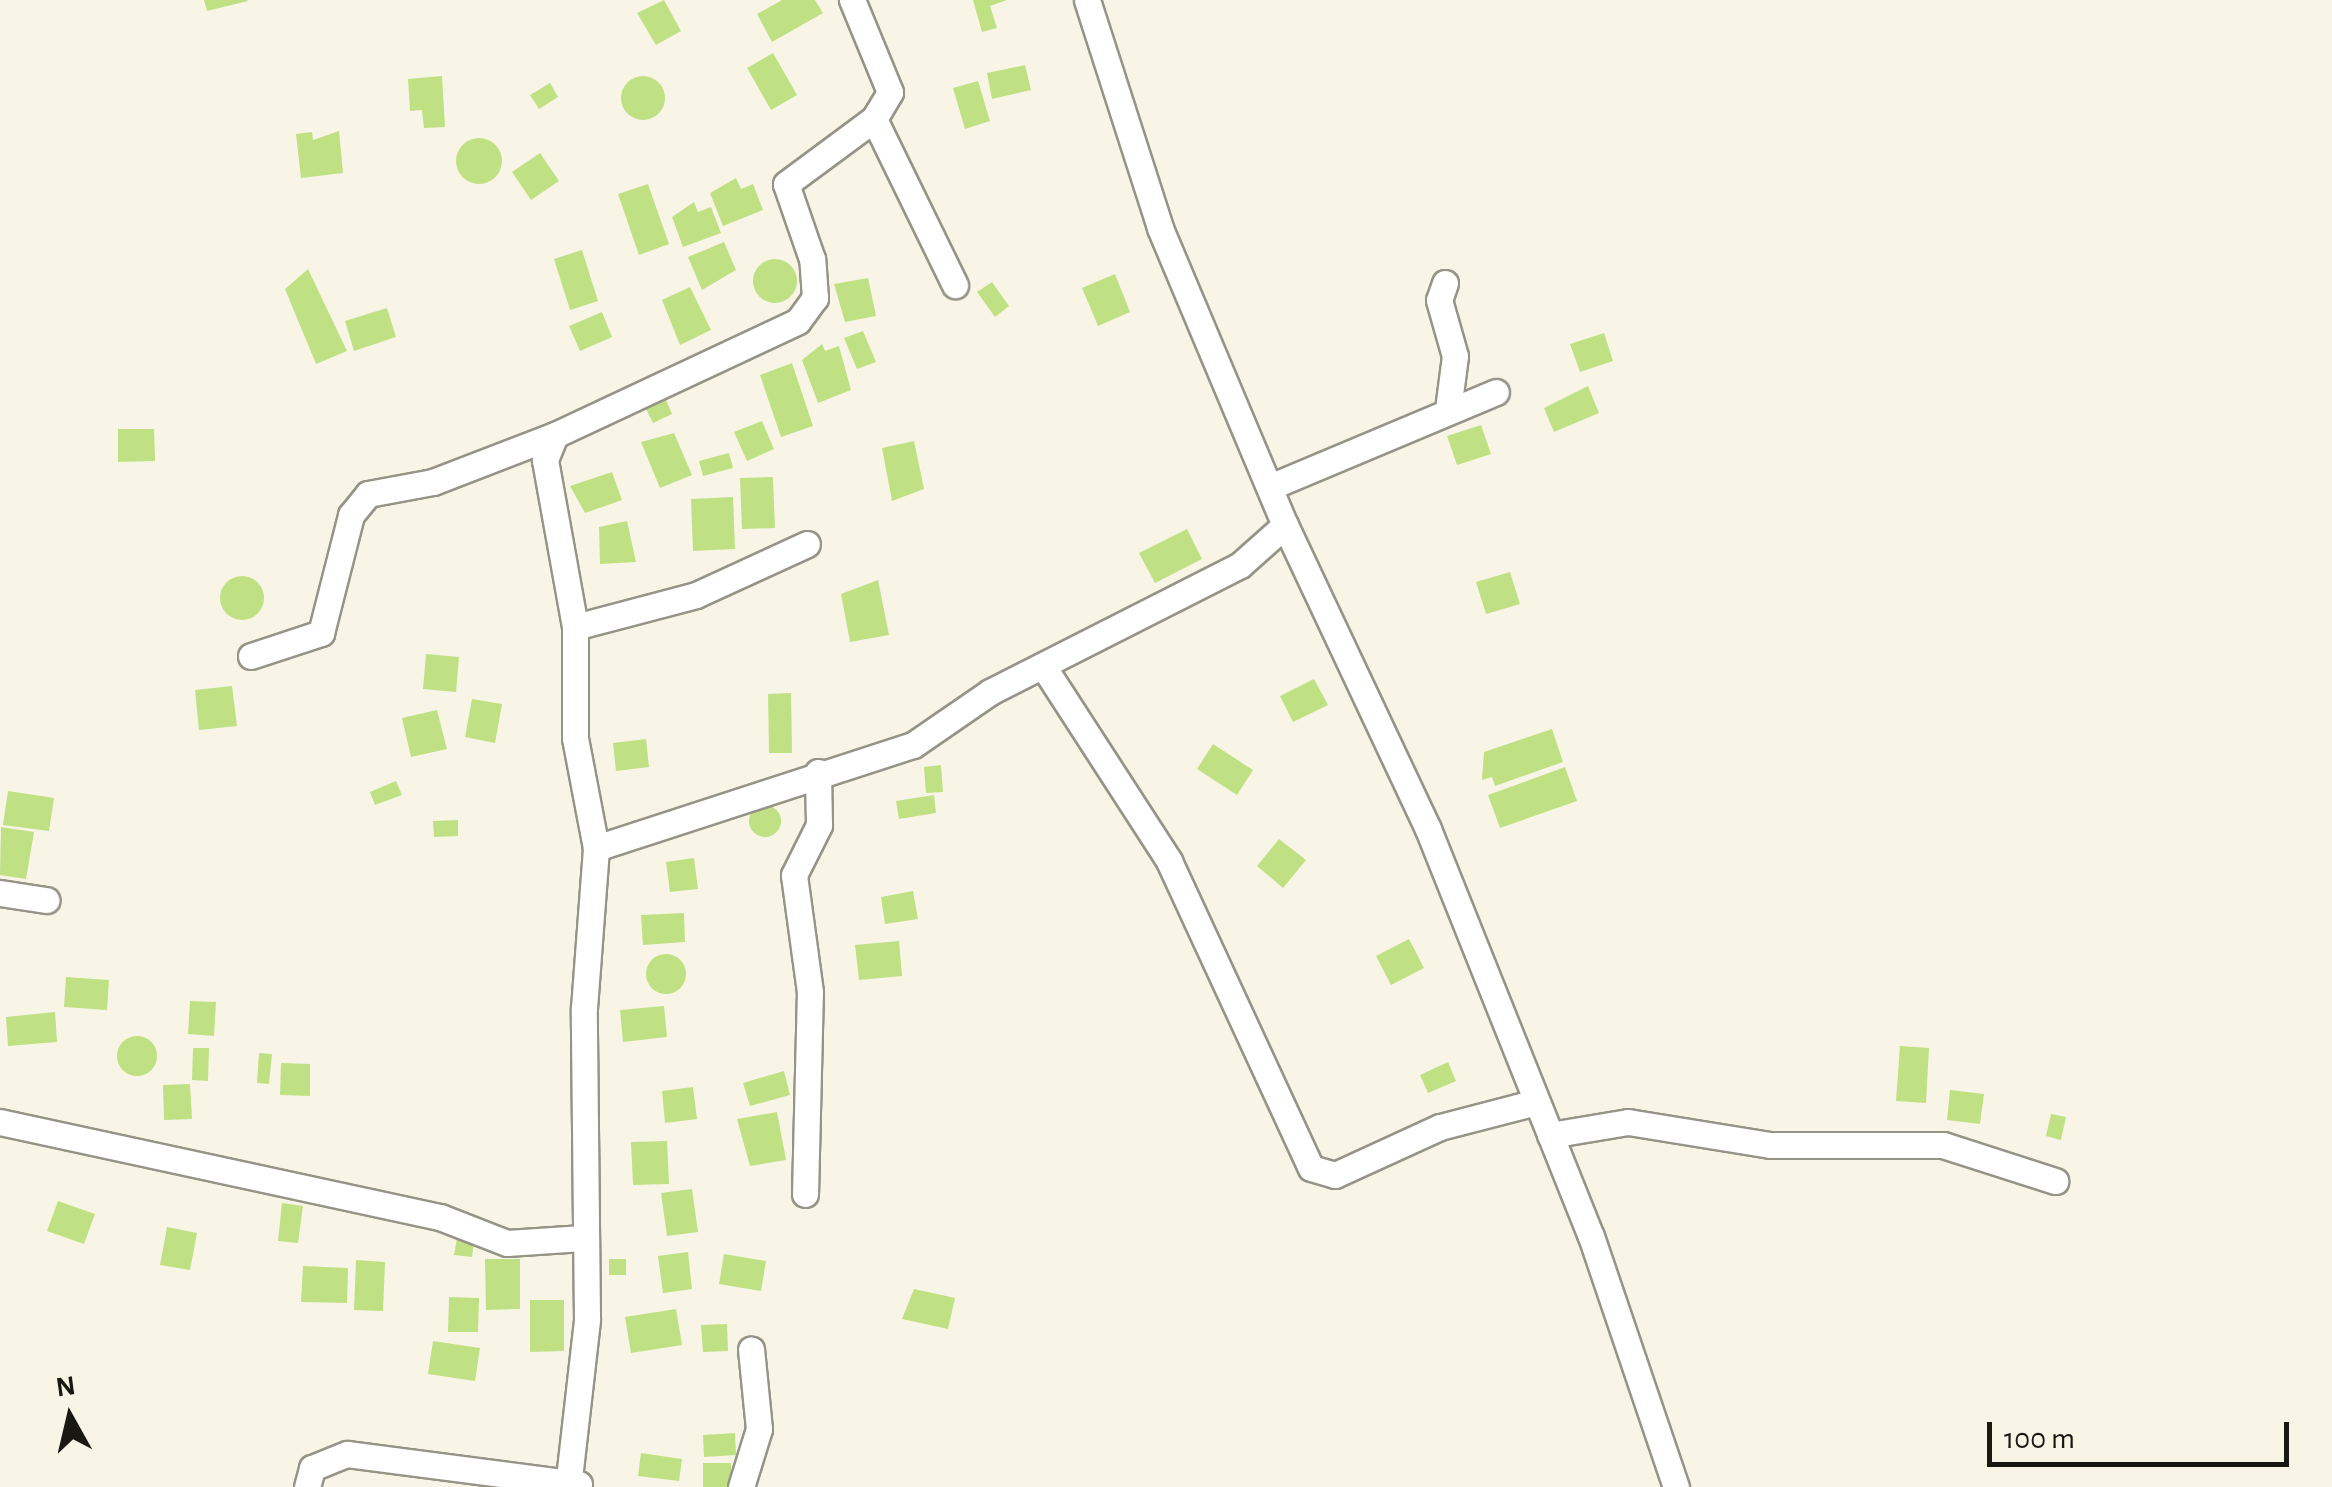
<!DOCTYPE html>
<style>
body{margin:0}
#map{position:relative;width:2332px;height:1487px;overflow:hidden;background:#f8f5e7;font-family:"Alegreya Sans",sans-serif}
div>[style]{position:absolute}
[style*='--x']{left:calc(var(--x)*1px);top:calc(var(--y)*1px);width:calc(var(--w)*1px);rotate:calc(var(--a)*1deg)}
.building>*{inset:0;background:#bfe183}
.round{border-radius:50%}
.roads{filter:drop-shadow(2px 0 #969387) drop-shadow(-2px 0 #969387) drop-shadow(0 2px #969387) drop-shadow(0 -2px #969387)}
.minor>*{height:25px;margin:-12.5px;padding:0 12.5px;transform-origin:12.5px;border-radius:12.5px;background:#fff}
span{translate:-50% -50%;white-space:nowrap;text-align:center;line-height:1.15;-webkit-text-stroke:9px #f8f5e7;paint-order:stroke}
.north{position:absolute;left:20px;top:1367px;width:100px;height:100px;-webkit-text-stroke:8px #f8f5e7;paint-order:stroke;rotate:352deg;font-size:28px;font-weight:700;line-height:40px;text-align:center;color:#181712}
.north::after{content:'';display:block;margin:auto;width:35px;height:45px;background:#181712;clip-path:polygon(50% 0,100% 100%,50% 72%,0 100%)}
.scale{position:absolute;left:1987px;top:1422px;width:302px;height:45px;box-sizing:border-box;border:5px solid #181712;border-top:0;padding-left:12px;font-size:30px;line-height:35px;white-space:nowrap;color:#181712;-webkit-text-stroke:8px #f8f5e7;paint-order:stroke}
</style>
<div id="map">
<div class="building">
<i style="clip-path:polygon(204px 0,247px 0,248px 1px,207px 11px)"></i>
<i style="clip-path:polygon(664px 0,681px 31px,656px 45px,637px 13px)"></i>
<i style="clip-path:polygon(782px 0,815px 0,823px 13px,772px 42px,757px 14px)"></i>
<i style="clip-path:polygon(973px 0,1007px 0,990px 6px,997px 28px,982px 32px)"></i>
<i style="clip-path:polygon(773px 53px,797px 95px,771px 110px,747px 68px)"></i>
<i style="clip-path:polygon(1025px 65px,1031px 90px,992px 99px,987px 73px)"></i>
<i style="clip-path:polygon(442px 76px,445px 127px,424px 128px,422px 110px,410px 111px,408px 79px)"></i>
<i class="round" style="left:621px;top:76px;width:44px;height:44px"></i>
<i style="clip-path:polygon(978px 81px,990px 121px,965px 129px,953px 88px)"></i>
<i style="clip-path:polygon(550px 83px,558px 97px,539px 109px,530px 95px)"></i>
<i style="clip-path:polygon(339px 131px,343px 173px,301px 178px,296px 134px,312px 132px,313px 140px)"></i>
<i class="round" style="left:456px;top:138px;width:46px;height:46px"></i>
<i style="clip-path:polygon(540px 153px,559px 181px,531px 200px,512px 172px)"></i>
<i style="clip-path:polygon(736px 178px,741px 189px,753px 184px,763px 210px,723px 226px,710px 193px)"></i>
<i style="clip-path:polygon(648px 184px,669px 244px,639px 255px,618px 194px)"></i>
<i style="clip-path:polygon(694px 202px,698px 212px,711px 207px,721px 233px,683px 247px,672px 217px)"></i>
<i style="clip-path:polygon(724px 242px,736px 270px,702px 290px,688px 257px)"></i>
<i style="clip-path:polygon(582px 250px,598px 301px,570px 310px,554px 259px)"></i>
<i class="round" style="left:753px;top:259px;width:44px;height:44px"></i>
<i style="clip-path:polygon(308px 269px,347px 351px,316px 364px,285px 289px)"></i>
<i style="clip-path:polygon(1115px 274px,1130px 312px,1098px 326px,1082px 288px)"></i>
<i style="clip-path:polygon(868px 278px,876px 316px,845px 322px,834px 284px)"></i>
<i style="clip-path:polygon(992px 282px,1009px 306px,995px 317px,977px 292px)"></i>
<i style="clip-path:polygon(690px 287px,711px 330px,680px 345px,662px 300px)"></i>
<i style="clip-path:polygon(387px 308px,396px 337px,354px 351px,345px 321px)"></i>
<i style="clip-path:polygon(602px 312px,612px 337px,580px 351px,569px 326px)"></i>
<i style="clip-path:polygon(863px 331px,876px 362px,857px 369px,844px 338px)"></i>
<i style="clip-path:polygon(1604px 333px,1613px 361px,1580px 372px,1570px 344px)"></i>
<i style="clip-path:polygon(822px 344px,825px 351px,839px 346px,851px 390px,818px 403px,802px 360px)"></i>
<i style="clip-path:polygon(792px 363px,813px 426px,781px 437px,760px 375px)"></i>
<i style="clip-path:polygon(1588px 386px,1599px 413px,1554px 432px,1544px 408px)"></i>
<i style="clip-path:polygon(666px 400px,672px 414px,653px 423px,646px 409px)"></i>
<i style="clip-path:polygon(762px 421px,774px 449px,747px 461px,734px 432px)"></i>
<i style="clip-path:polygon(1481px 425px,1491px 454px,1457px 465px,1447px 436px)"></i>
<i style="clip-path:polygon(118px 429px,154px 429px,155px 461px,118px 462px)"></i>
<i style="clip-path:polygon(674px 433px,692px 475px,660px 488px,641px 442px)"></i>
<i style="clip-path:polygon(914px 441px,924px 489px,892px 501px,882px 448px)"></i>
<i style="clip-path:polygon(729px 453px,733px 468px,703px 476px,699px 461px)"></i>
<i style="clip-path:polygon(612px 472px,622px 500px,585px 513px,570px 486px)"></i>
<i style="clip-path:polygon(773px 477px,775px 528px,742px 529px,740px 478px)"></i>
<i style="clip-path:polygon(733px 497px,735px 549px,693px 551px,691px 499px)"></i>
<i style="clip-path:polygon(627px 521px,636px 562px,600px 564px,599px 527px)"></i>
<i style="clip-path:polygon(1187px 529px,1202px 559px,1155px 583px,1139px 553px)"></i>
<i style="clip-path:polygon(1510px 572px,1520px 604px,1486px 614px,1476px 582px)"></i>
<i class="round" style="left:220px;top:576px;width:44px;height:44px"></i>
<i style="clip-path:polygon(878px 580px,889px 635px,850px 642px,841px 594px)"></i>
<i style="clip-path:polygon(426px 654px,459px 657px,456px 692px,423px 689px)"></i>
<i style="clip-path:polygon(1314px 679px,1328px 705px,1293px 722px,1280px 696px)"></i>
<i style="clip-path:polygon(232px 686px,237px 726px,199px 730px,195px 690px)"></i>
<i style="clip-path:polygon(791px 693px,792px 753px,769px 753px,768px 694px)"></i>
<i style="clip-path:polygon(472px 699px,502px 704px,495px 743px,465px 737px)"></i>
<i style="clip-path:polygon(437px 710px,447px 749px,411px 757px,402px 718px)"></i>
<i style="clip-path:polygon(1552px 729px,1563px 762px,1495px 786px,1492px 777px,1482px 780px,1484px 752px)"></i>
<i style="clip-path:polygon(646px 739px,649px 767px,616px 771px,613px 743px)"></i>
<i style="clip-path:polygon(1213px 744px,1253px 770px,1237px 795px,1197px 769px)"></i>
<i style="clip-path:polygon(941px 765px,943px 792px,926px 793px,924px 767px)"></i>
<i style="clip-path:polygon(1565px 767px,1577px 801px,1500px 828px,1488px 795px)"></i>
<i style="clip-path:polygon(396px 781px,402px 795px,375px 805px,370px 792px)"></i>
<i style="clip-path:polygon(8px 791px,54px 798px,49px 831px,3px 825px)"></i>
<i style="clip-path:polygon(934px 795px,936px 813px,899px 819px,896px 801px)"></i>
<i class="round" style="left:749px;top:805px;width:32px;height:32px"></i>
<i style="clip-path:polygon(458px 820px,458px 836px,434px 837px,433px 821px)"></i>
<i style="clip-path:polygon(1px 827px,34px 832px,26px 879px,0 875px)"></i>
<i style="clip-path:polygon(1279px 839px,1306px 860px,1283px 888px,1257px 866px)"></i>
<i style="clip-path:polygon(694px 858px,698px 889px,670px 892px,666px 862px)"></i>
<i style="clip-path:polygon(913px 891px,918px 919px,885px 924px,881px 897px)"></i>
<i style="clip-path:polygon(684px 913px,685px 942px,643px 945px,641px 915px)"></i>
<i style="clip-path:polygon(1409px 939px,1424px 968px,1391px 985px,1376px 956px)"></i>
<i style="clip-path:polygon(899px 941px,902px 976px,859px 980px,855px 945px)"></i>
<i class="round" style="left:646px;top:954px;width:40px;height:40px"></i>
<i style="clip-path:polygon(66px 977px,109px 980px,107px 1010px,64px 1007px)"></i>
<i style="clip-path:polygon(190px 1001px,216px 1002px,214px 1036px,188px 1034px)"></i>
<i style="clip-path:polygon(664px 1006px,667px 1037px,623px 1042px,620px 1010px)"></i>
<i style="clip-path:polygon(55px 1012px,57px 1042px,8px 1046px,6px 1017px)"></i>
<i class="round" style="left:117px;top:1036px;width:40px;height:40px"></i>
<i style="clip-path:polygon(1900px 1046px,1929px 1048px,1926px 1103px,1896px 1101px)"></i>
<i style="clip-path:polygon(193px 1048px,209px 1048px,208px 1081px,192px 1080px)"></i>
<i style="clip-path:polygon(259px 1053px,272px 1054px,269px 1084px,257px 1083px)"></i>
<i style="clip-path:polygon(1448px 1062px,1456px 1081px,1428px 1093px,1420px 1075px)"></i>
<i style="clip-path:polygon(281px 1063px,310px 1064px,310px 1096px,280px 1095px)"></i>
<i style="clip-path:polygon(784px 1071px,790px 1095px,750px 1106px,743px 1083px)"></i>
<i style="clip-path:polygon(190px 1084px,192px 1119px,164px 1120px,163px 1085px)"></i>
<i style="clip-path:polygon(693px 1087px,697px 1119px,665px 1123px,662px 1091px)"></i>
<i style="clip-path:polygon(1950px 1090px,1984px 1094px,1980px 1124px,1947px 1120px)"></i>
<i style="clip-path:polygon(777px 1112px,786px 1160px,750px 1166px,737px 1119px)"></i>
<i style="clip-path:polygon(2051px 1114px,2066px 1117px,2061px 1140px,2046px 1136px)"></i>
<i style="clip-path:polygon(667px 1141px,669px 1184px,633px 1185px,631px 1142px)"></i>
<i style="clip-path:polygon(692px 1189px,698px 1232px,667px 1236px,661px 1193px)"></i>
<i style="clip-path:polygon(58px 1201px,95px 1214px,84px 1244px,47px 1231px)"></i>
<i style="clip-path:polygon(282px 1203px,303px 1206px,298px 1243px,278px 1241px)"></i>
<i style="clip-path:polygon(167px 1227px,197px 1233px,190px 1270px,160px 1265px)"></i>
<i style="clip-path:polygon(457px 1238px,474px 1241px,472px 1257px,454px 1255px)"></i>
<i style="clip-path:polygon(688px 1252px,692px 1289px,663px 1293px,658px 1256px)"></i>
<i style="clip-path:polygon(724px 1254px,766px 1261px,761px 1291px,719px 1284px)"></i>
<i style="clip-path:polygon(485px 1259px,520px 1259px,520px 1309px,486px 1310px)"></i>
<i style="clip-path:polygon(609px 1259px,626px 1259px,626px 1275px,609px 1275px)"></i>
<i style="clip-path:polygon(356px 1260px,385px 1262px,383px 1311px,354px 1310px)"></i>
<i style="clip-path:polygon(303px 1266px,348px 1268px,347px 1303px,301px 1302px)"></i>
<i style="clip-path:polygon(914px 1289px,955px 1298px,948px 1329px,902px 1319px)"></i>
<i style="clip-path:polygon(449px 1297px,479px 1298px,478px 1332px,448px 1332px)"></i>
<i style="clip-path:polygon(530px 1300px,564px 1300px,564px 1351px,530px 1352px)"></i>
<i style="clip-path:polygon(676px 1309px,682px 1345px,631px 1353px,625px 1317px)"></i>
<i style="clip-path:polygon(727px 1324px,728px 1351px,703px 1352px,701px 1325px)"></i>
<i style="clip-path:polygon(433px 1341px,480px 1348px,475px 1381px,428px 1374px)"></i>
<i style="clip-path:polygon(735px 1433px,736px 1455px,704px 1457px,703px 1435px)"></i>
<i style="clip-path:polygon(641px 1453px,682px 1459px,679px 1481px,638px 1476px)"></i>
<i style="clip-path:polygon(703px 1463px,731px 1463px,731px 1487px,703px 1487px)"></i>
</div>
<div class="roads">
<div class="minor">
<i style="--x:1087;--y:0;--w:239;--a:72.2"></i>
<i style="--x:1160;--y:228;--w:322;--a:67.2"></i>
<i style="--x:1285;--y:525;--w:336;--a:64.8"></i>
<i style="--x:1428;--y:829;--w:438;--a:68.2"></i>
<i style="--x:1591;--y:1236;--w:265;--a:71.3"></i>
<i style="--x:874;--y:119;--w:185;--a:64"></i>
<i style="--x:1445;--y:283;--w:18;--a:109"></i>
<i style="--x:1439;--y:300;--w:58;--a:74.1"></i>
<i style="--x:1455;--y:356;--w:53;--a:97.5"></i>
<i style="--x:555;--y:435;--w:27;--a:112"></i>
<i style="--x:545;--y:460;--w:170;--a:79.8"></i>
<i style="--x:575;--y:627;--w:111;--a:90"></i>
<i style="--x:575;--y:738;--w:112;--a:79.2"></i>
<i style="--x:1270;--y:487;--w:245;--a:-22.8"></i>
<i style="--x:575;--y:627;--w:125;--a:-14.8"></i>
<i style="--x:696;--y:595;--w:122;--a:-24.7"></i>
<i style="--x:251;--y:656;--w:74;--a:-18.2"></i>
<i style="--x:321;--y:633;--w:122;--a:-75.7"></i>
<i style="--x:351;--y:515;--w:27;--a:-51"></i>
<i style="--x:368;--y:494;--w:66;--a:-10.5"></i>
<i style="--x:433;--y:482;--w:131;--a:-21.1"></i>
<i style="--x:555;--y:435;--w:268;--a:-25.1"></i>
<i style="--x:798;--y:321;--w:29;--a:-54"></i>
<i style="--x:815;--y:298;--w:39;--a:-94"></i>
<i style="--x:812;--y:259;--w:79;--a:-109.1"></i>
<i style="--x:786;--y:184;--w:109;--a:-36.5"></i>
<i style="--x:874;--y:119;--w:31;--a:-59"></i>
<i style="--x:890;--y:92;--w:100;--a:-112.4"></i>
<i style="--x:1045;--y:669;--w:229;--a:57.1"></i>
<i style="--x:1169;--y:861;--w:338;--a:65.2"></i>
<i style="--x:1311;--y:1168;--w:25;--a:16"></i>
<i style="--x:1335;--y:1175;--w:115;--a:-24.6"></i>
<i style="--x:1440;--y:1127;--w:99;--a:-14.6"></i>
<i style="--x:0;--y:893;--w:47;--a:8.7"></i>
<i style="--x:0;--y:1122;--w:450;--a:12.2"></i>
<i style="--x:440;--y:1217;--w:72;--a:21.2"></i>
<i style="--x:507;--y:1243;--w:76;--a:-3.8"></i>
<i style="--x:1550;--y:1135;--w:79;--a:-9.5"></i>
<i style="--x:1628;--y:1122;--w:144;--a:9.2"></i>
<i style="--x:1770;--y:1145;--w:173;--a:0"></i>
<i style="--x:1943;--y:1145;--w:118;--a:17.8"></i>
<i style="--x:805;--y:1194;--w:202;--a:-88.6"></i>
<i style="--x:810;--y:992;--w:118;--a:-97.8"></i>
<i style="--x:794;--y:875;--w:56;--a:-63.4"></i>
<i style="--x:819;--y:825;--w:53;--a:-91.1"></i>
<i style="--x:307;--y:1487;--w:20;--a:-75"></i>
<i style="--x:312;--y:1468;--w:38;--a:-22"></i>
<i style="--x:347;--y:1454;--w:234;--a:7.4"></i>
<i style="--x:568;--y:1487;--w:169;--a:-83.5"></i>
<i style="--x:587;--y:1319;--w:311;--a:-90.6"></i>
<i style="--x:584;--y:1008;--w:160;--a:-85.7"></i>
<i style="--x:596;--y:848;--w:333;--a:-18"></i>
<i style="--x:913;--y:745;--w:93;--a:-34.5"></i>
<i style="--x:990;--y:692;--w:280;--a:-26.9"></i>
<i style="--x:1240;--y:565;--w:60;--a:-41.6"></i>
<i style="--x:741;--y:1487;--w:61;--a:-72.8"></i>
<i style="--x:759;--y:1429;--w:80;--a:-95.7"></i>
</div>
</div>
<div class="north">N</div>
<div class="scale">100 m</div>
</div>
